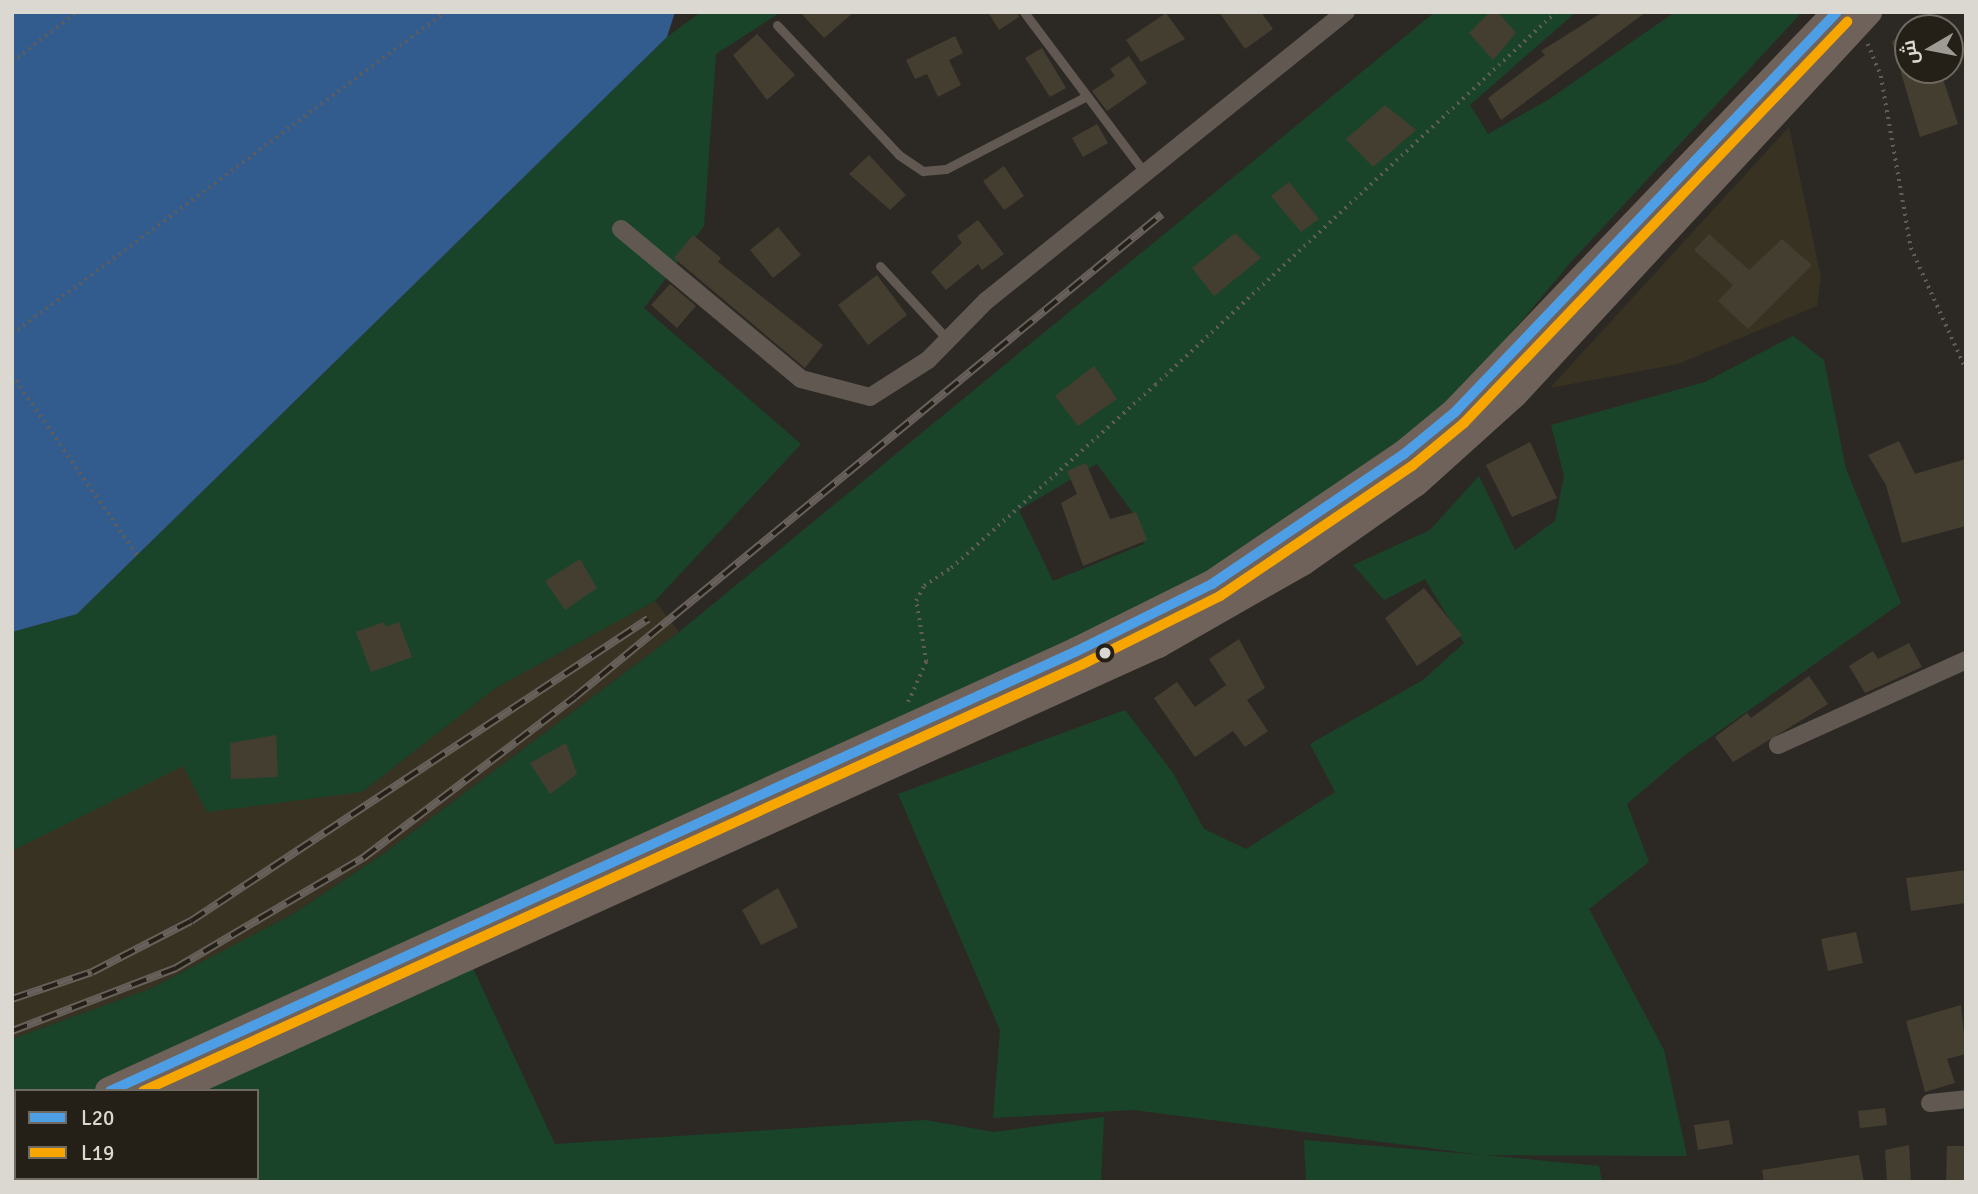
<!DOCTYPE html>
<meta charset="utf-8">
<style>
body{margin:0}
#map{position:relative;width:1978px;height:1194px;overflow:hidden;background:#2c2924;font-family:Signika,Cairo,sans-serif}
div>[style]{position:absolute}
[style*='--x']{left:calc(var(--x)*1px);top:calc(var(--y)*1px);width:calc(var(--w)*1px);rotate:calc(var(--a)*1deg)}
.built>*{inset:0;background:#383222}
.green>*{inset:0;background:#1a442a}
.water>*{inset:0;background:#335c8e}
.building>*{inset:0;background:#443e30}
.path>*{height:3.5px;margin-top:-1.75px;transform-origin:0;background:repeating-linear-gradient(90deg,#625c57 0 2px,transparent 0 7px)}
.service>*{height:9px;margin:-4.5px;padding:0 4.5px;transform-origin:4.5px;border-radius:4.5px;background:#615852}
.minor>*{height:18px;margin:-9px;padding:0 9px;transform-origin:9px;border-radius:9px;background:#615852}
.trunk>*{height:28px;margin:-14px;padding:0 14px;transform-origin:14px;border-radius:14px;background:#6e625a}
.rail>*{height:8px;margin-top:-4px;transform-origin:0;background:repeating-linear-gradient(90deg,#252017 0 16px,#67605b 0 32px);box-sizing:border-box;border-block:2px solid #67605b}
.bus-1>*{height:10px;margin:-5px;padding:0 5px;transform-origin:5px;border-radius:5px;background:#4d9ee5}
.bus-2>*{height:10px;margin:-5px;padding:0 5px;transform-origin:5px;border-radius:5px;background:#f7a600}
.dots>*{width:19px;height:19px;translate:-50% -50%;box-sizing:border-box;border:4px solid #252017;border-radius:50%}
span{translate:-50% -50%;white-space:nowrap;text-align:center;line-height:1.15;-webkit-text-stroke:6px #252017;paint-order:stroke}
.frame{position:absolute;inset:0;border:14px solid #dbd8d2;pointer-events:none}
.legend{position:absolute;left:14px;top:1089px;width:245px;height:91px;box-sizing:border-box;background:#252017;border:2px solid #6e6a62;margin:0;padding:9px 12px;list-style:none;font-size:21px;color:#dbd8d2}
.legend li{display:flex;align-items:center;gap:14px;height:35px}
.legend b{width:35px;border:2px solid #6e6a62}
.north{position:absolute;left:1894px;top:14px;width:70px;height:70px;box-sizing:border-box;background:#252017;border:2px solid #6e6a62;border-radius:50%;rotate:260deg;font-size:19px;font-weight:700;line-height:28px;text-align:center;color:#dbd8d2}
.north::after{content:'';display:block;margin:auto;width:24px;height:32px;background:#9e9b95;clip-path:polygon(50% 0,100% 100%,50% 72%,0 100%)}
</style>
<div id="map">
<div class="built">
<i style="clip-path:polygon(1789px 127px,1821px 277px,1817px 306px,1678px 364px,1550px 388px)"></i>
<i style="clip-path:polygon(655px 601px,679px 632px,386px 852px,293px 914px,152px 988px,12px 1039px,12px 851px,183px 765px,362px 792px,497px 687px)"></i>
</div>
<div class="green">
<i style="clip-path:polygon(701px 12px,781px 12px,716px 54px,704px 226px,644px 308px,801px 444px,655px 601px,497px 687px,362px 792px,207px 812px,183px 766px,12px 851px,12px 632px,77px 614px,667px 37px)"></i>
<i style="clip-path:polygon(evenodd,1435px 12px,1576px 12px,1470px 105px,1488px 134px,1548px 100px,1675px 12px,1802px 12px,1570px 263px,1451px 405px,1177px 593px,95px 1091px,16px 1091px,12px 1129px,12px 1039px,152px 988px,293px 914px,386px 852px,679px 632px,1435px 12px,1097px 464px,1136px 517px,1144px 544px,1053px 581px,1019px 510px,1097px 464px)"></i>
<i style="clip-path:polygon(1793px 336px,1824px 360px,1846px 469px,1901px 603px,1681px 758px,1627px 804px,1649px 862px,1589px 909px,1664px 1050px,1687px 1156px,1485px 1155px,1599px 1166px,1602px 1182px,1306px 1182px,1304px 1140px,1483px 1155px,1133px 1110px,993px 1118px,1000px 1030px,898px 794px,1125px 710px,1173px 773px,1204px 829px,1246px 849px,1335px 792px,1310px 744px,1423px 680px,1464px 643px,1425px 579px,1384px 600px,1353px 565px,1430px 530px,1479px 476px,1515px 550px,1555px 521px,1564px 476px,1551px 425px,1705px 382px)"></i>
<i style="clip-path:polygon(472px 966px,555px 1144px,925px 1120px,994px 1132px,1104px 1117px,1101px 1182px,12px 1182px,16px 1176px,257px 1178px,257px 1091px,200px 1091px)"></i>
</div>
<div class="water">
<i style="clip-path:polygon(12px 12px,675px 12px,667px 37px,77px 614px,12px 632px)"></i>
</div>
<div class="building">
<i style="clip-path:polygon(800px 12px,854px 12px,824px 38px)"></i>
<i style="clip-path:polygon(988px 12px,1017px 12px,1019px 17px,999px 30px)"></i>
<i style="clip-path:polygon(1219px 12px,1261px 12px,1273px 29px,1245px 49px)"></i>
<i style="clip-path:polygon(1490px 12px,1498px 12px,1516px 33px,1493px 60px,1469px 33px)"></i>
<i style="clip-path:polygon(1603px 12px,1646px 12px,1501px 120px,1488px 98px,1545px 55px,1541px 51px)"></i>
<i style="clip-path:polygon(1166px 13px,1185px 39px,1141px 62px,1126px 40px)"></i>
<i style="clip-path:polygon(1908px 25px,1908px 70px,1940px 70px,1958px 124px,1920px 137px,1892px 42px)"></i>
<i style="clip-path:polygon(757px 34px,795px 75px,767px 100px,733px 55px)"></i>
<i style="clip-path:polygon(955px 36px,963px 53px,949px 60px,961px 85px,938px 97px,927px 74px,915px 79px,906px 60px)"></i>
<i style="clip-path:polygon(1042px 48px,1066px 88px,1050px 97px,1025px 58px)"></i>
<i style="clip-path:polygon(1129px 56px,1147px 83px,1107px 111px,1092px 91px,1115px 76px,1110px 69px)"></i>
<i style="clip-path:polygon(1385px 105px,1416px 130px,1373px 167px,1346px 139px)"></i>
<i style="clip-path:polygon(1097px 124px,1108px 143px,1083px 157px,1072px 138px)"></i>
<i style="clip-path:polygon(869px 155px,906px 195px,890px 210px,849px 174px)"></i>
<i style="clip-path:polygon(1004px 166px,1024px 196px,1004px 210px,983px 181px)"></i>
<i style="clip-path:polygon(1289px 182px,1319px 219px,1301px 232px,1271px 196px)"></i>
<i style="clip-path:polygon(978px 220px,1004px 254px,982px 270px,978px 264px,946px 290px,931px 272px,962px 243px,957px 236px)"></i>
<i style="clip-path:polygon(778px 227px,801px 255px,773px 278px,750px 250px)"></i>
<i style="clip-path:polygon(1235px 233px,1261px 258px,1214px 296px,1192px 268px)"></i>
<i style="clip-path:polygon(1709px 234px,1749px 270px,1782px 239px,1812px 265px,1748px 329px,1718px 301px,1733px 285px,1694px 250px)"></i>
<i style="clip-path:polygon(693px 235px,721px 258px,718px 262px,823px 345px,805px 368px,674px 258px)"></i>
<i style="clip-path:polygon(877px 275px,907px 315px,868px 345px,838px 305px)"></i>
<i style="clip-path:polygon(670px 284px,696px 306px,677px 328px,651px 305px)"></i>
<i style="clip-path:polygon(1094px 366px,1117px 399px,1078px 426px,1055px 396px)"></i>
<i style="clip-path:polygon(1899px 441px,1915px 474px,1966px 459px,1966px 526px,1902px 543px,1886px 485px,1868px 455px)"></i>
<i style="clip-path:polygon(1530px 442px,1557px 498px,1512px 517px,1486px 465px)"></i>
<i style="clip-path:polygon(1086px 463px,1110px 519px,1136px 512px,1147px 540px,1083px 566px,1061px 503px,1077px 494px,1067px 471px)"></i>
<i style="clip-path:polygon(580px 559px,597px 588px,565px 610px,545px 581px)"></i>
<i style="clip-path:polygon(1424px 588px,1462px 635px,1417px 666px,1385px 618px)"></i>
<i style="clip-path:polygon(384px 622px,386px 627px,399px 622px,412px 657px,371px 672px,356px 632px)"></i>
<i style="clip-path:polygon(1239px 639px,1265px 688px,1247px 700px,1268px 731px,1245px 747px,1233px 731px,1195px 757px,1154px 698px,1177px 682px,1195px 707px,1226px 685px,1209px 659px)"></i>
<i style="clip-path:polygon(1909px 643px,1922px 667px,1865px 693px,1849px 666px,1873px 651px,1878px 659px)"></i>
<i style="clip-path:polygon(1809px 676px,1828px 704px,1733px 762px,1715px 737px,1747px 713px,1751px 718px)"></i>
<i style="clip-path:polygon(276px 735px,278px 777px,231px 779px,230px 743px)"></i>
<i style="clip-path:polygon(566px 743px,577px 774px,550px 794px,530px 763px)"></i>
<i style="clip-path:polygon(1966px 870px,1966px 903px,1911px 911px,1906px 878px)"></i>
<i style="clip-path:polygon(778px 888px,798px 927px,761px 945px,742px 910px)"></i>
<i style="clip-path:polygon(1856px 932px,1863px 963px,1828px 971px,1821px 939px)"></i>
<i style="clip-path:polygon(1961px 1005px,1966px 1054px,1947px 1059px,1955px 1083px,1925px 1092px,1906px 1021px)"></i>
<i style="clip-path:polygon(1885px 1108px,1887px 1125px,1860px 1128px,1858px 1111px)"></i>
<i style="clip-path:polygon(1729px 1120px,1733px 1144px,1698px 1150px,1694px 1125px)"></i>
<i style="clip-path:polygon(1909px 1145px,1911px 1182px,1887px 1182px,1885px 1150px)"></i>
<i style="clip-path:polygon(1947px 1146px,1966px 1146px,1966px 1182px,1946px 1182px)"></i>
<i style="clip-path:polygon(1859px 1155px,1864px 1182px,1764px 1182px,1762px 1170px)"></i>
</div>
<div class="path">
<i style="--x:1868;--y:44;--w:35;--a:68"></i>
<i style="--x:1881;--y:76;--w:175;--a:80.1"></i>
<i style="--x:1911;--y:248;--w:133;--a:65.6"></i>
<i style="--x:12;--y:62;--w:82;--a:-37.6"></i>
<i style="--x:12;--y:334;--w:540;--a:-36.64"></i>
<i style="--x:12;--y:375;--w:221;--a:55.2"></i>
<i style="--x:908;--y:702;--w:44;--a:-65.8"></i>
<i style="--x:926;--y:662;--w:62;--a:-99.3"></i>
<i style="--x:916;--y:601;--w:17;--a:-62"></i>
<i style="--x:924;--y:586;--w:32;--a:-34"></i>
<i style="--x:951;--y:568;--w:274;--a:-41.9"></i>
<i style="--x:1155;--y:385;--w:548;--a:-42.93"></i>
</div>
<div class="service">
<i style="--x:1024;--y:12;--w:200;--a:53.1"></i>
<i style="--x:777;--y:25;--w:178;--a:46.8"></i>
<i style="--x:899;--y:155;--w:29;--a:34"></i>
<i style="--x:923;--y:171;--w:23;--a:-5"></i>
<i style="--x:946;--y:169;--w:157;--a:-27.4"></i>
<i style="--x:880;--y:266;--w:100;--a:47.4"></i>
</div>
<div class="minor">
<i style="--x:621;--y:229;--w:234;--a:39.8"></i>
<i style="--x:801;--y:379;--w:71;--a:14.6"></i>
<i style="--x:870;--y:397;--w:69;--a:-32.5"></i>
<i style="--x:928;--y:360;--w:83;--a:-45.5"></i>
<i style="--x:986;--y:301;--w:462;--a:-38.8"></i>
<i style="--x:1778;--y:745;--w:206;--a:-24.3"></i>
<i style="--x:1930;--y:1103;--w:36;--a:-6"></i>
</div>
<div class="trunk">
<i style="--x:109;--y:1091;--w:1063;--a:-24.44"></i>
<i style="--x:1077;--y:651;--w:151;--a:-26.4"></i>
<i style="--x:1212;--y:584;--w:232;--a:-34.1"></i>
<i style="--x:1404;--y:454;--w:66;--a:-39.5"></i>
<i style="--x:1455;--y:412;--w:553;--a:-46.32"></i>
<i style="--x:171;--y:1091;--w:1084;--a:-24.37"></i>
<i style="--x:1158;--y:644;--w:166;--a:-29.7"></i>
<i style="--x:1302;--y:562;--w:138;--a:-35"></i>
<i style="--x:1415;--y:483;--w:133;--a:-42"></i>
<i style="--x:1514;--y:394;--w:521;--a:-47.18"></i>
<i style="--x:12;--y:1134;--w:4;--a:-27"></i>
<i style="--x:12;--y:1163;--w:4;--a:-14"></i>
</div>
<div class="rail">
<i style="--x:12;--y:999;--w:84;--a:-18.6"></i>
<i style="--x:92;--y:972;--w:111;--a:-27.3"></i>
<i style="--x:191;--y:921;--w:548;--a:-33.46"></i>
<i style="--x:12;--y:1031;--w:176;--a:-21"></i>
<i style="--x:176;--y:968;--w:217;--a:-30.5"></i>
<i style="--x:363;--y:858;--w:266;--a:-37.2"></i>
<i style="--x:575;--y:697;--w:760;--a:-39.45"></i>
</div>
<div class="bus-1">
<i style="--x:110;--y:1091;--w:1062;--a:-24.47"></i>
<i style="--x:1077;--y:651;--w:151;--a:-26.4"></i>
<i style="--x:1212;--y:584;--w:232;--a:-34.1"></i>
<i style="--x:1404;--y:454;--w:66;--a:-39.5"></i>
<i style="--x:1455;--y:412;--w:553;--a:-46.32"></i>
</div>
<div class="bus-2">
<i style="--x:143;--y:1091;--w:1032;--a:-24.43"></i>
<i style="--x:1083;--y:664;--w:153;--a:-26.4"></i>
<i style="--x:1220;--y:596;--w:232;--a:-34.1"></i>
<i style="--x:1412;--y:466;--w:67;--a:-39.6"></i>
<i style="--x:1464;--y:423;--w:555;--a:-46.32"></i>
</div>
<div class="dots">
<i style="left:1105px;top:653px;background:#dbd8d2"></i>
</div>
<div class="frame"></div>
<ul class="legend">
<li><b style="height:9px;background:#4d9ee5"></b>L20</li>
<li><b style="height:9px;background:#f7a600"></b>L19</li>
</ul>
<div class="north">ش</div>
</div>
